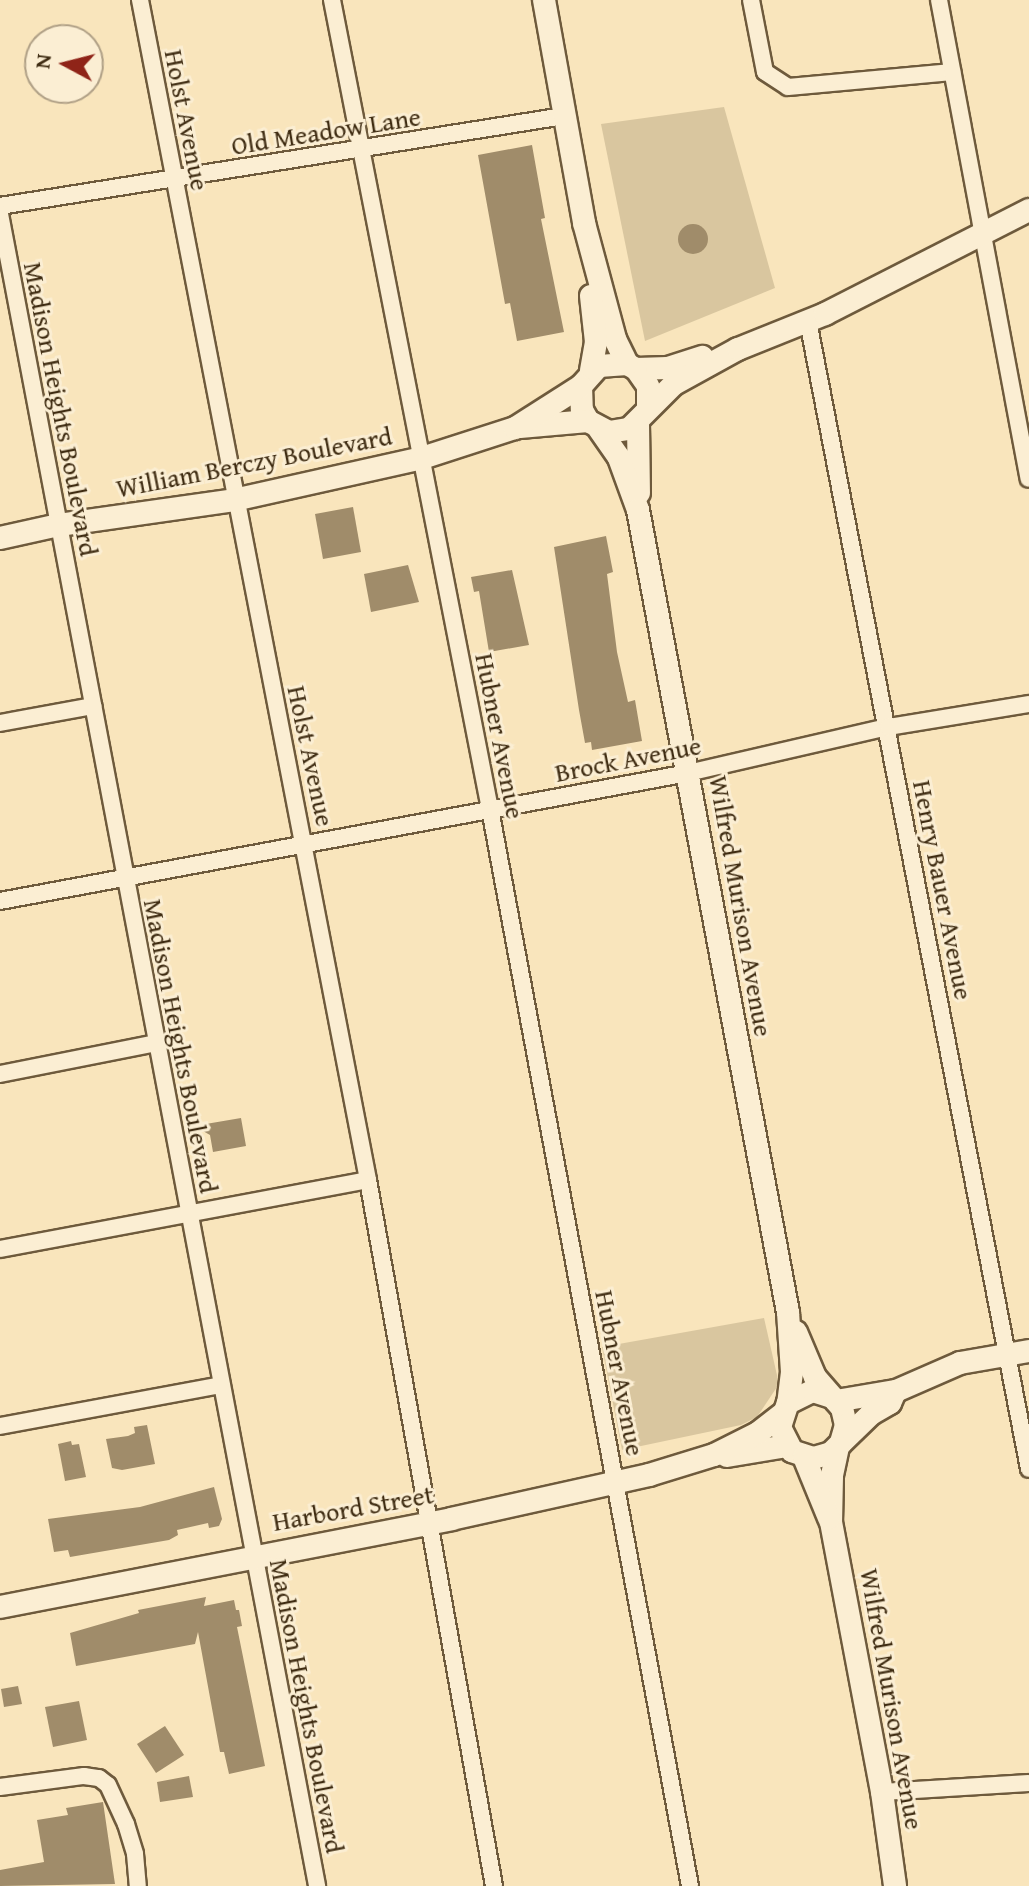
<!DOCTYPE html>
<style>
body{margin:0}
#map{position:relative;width:1029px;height:1886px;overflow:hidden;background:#f9e5bc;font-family:"Gentium Book Plus",serif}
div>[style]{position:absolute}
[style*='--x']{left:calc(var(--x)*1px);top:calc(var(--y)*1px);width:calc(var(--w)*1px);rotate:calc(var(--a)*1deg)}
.green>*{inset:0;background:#d9c69f}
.building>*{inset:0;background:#a08c6a}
.round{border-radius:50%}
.roads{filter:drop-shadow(2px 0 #6e5a3c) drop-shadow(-2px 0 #6e5a3c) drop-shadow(0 2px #6e5a3c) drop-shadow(0 -2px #6e5a3c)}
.street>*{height:16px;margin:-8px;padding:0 8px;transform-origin:8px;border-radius:8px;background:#fbeed3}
.secondary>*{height:22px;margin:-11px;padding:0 11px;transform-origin:11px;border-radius:11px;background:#fbeed3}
span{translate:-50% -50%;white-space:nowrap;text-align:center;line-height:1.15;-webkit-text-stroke:6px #fbeed3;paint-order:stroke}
.street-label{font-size:26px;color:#3f2c12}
.north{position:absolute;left:24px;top:24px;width:80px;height:80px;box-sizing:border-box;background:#fbeed3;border:2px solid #b0a086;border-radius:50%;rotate:277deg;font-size:22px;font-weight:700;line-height:32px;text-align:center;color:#3f2c12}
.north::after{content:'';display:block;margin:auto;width:28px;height:36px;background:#8f2418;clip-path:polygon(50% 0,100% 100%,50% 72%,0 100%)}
</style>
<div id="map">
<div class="green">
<i style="clip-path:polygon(724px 107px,775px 288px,645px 341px,601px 124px)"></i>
<i style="clip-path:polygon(764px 1318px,779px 1384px,757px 1417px,741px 1425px,622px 1450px,602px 1347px)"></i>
</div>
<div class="building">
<i style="clip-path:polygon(532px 145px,545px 218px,541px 219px,564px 332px,517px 341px,510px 303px,505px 304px,478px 155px)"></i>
<i class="round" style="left:678px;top:224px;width:30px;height:30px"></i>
<i style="clip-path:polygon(353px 507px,361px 552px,323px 559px,315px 514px)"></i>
<i style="clip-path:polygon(606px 536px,613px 572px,607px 574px,617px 652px,628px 702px,635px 700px,642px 741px,592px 750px,591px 742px,585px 743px,579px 710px,554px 547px)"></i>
<i style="clip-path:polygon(408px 565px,419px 602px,371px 612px,364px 574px)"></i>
<i style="clip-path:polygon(512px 570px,529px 645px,489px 652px,479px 591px,474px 592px,471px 577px)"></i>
<i style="clip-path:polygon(241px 1118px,246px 1146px,213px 1152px,210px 1135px,194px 1126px)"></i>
<i style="clip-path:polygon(147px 1425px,155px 1464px,122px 1470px,112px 1468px,106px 1439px,128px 1436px,135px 1433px,134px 1427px)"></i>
<i style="clip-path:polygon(71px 1441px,72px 1445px,79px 1444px,86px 1477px,65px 1481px,58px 1444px)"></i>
<i style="clip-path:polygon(214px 1487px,222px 1519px,219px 1526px,209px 1528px,208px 1523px,177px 1530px,178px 1535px,169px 1540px,70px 1557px,68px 1550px,54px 1552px,48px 1519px,140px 1507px)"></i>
<i style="clip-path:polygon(206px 1597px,204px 1606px,234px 1600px,236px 1610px,239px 1610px,242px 1626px,237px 1627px,265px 1766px,229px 1774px,224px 1752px,220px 1752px,198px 1632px,195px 1644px,76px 1666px,70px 1633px,139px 1613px,138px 1610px)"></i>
<i style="clip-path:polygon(18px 1686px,22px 1704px,4px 1707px,1px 1689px)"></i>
<i style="clip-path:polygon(79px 1701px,87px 1740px,53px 1747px,45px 1707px)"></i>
<i style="clip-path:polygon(165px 1726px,184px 1755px,156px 1773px,137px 1744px)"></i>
<i style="clip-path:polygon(189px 1776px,193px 1797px,160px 1802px,157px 1782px)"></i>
<i style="clip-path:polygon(103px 1802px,115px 1884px,0 1886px,0 1870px,44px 1862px,37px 1820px,68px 1815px,66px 1808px)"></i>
</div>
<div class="roads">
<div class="street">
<i style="--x:140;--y:0;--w:1202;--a:79.06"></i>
<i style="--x:368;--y:1180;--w:717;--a:79.88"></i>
<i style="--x:332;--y:0;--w:824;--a:78.95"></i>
<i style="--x:490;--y:809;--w:1095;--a:79.48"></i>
<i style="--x:751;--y:0;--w:73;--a:79"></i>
<i style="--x:765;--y:72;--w:27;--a:33"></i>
<i style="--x:788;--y:87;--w:165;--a:-5.2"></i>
<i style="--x:939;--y:0;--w:487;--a:79.4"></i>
<i style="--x:0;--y:206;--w:571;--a:-9.07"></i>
<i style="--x:0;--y:214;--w:1702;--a:79.26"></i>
<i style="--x:808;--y:321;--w:1169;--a:79.1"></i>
<i style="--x:0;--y:723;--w:95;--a:-10.4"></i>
<i style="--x:0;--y:901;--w:700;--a:-10.54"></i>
<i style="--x:688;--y:773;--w:205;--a:-13"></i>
<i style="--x:888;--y:727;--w:143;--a:-9.3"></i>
<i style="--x:0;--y:1074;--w:160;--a:-11.2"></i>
<i style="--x:0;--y:1249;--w:374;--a:-10.6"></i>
<i style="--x:0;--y:1426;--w:225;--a:-10.5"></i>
<i style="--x:0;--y:1787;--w:85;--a:-7.5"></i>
<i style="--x:84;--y:1776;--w:15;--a:8"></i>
<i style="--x:99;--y:1778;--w:11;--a:38"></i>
<i style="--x:108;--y:1785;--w:43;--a:65.2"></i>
<i style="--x:126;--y:1824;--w:31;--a:73"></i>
<i style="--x:135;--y:1854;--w:32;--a:85"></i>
<i style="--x:882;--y:1792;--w:147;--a:-3.5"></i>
</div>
<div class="secondary">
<i style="--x:544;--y:0;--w:227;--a:79.8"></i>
<i style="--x:584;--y:223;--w:120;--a:75"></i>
<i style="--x:615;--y:339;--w:28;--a:64"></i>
<i style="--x:591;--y:296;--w:46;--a:83.8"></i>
<i style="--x:596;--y:342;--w:29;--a:100"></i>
<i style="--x:636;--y:369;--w:32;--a:-2"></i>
<i style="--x:668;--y:368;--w:36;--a:-18"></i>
<i style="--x:648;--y:407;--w:21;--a:-90"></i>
<i style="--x:648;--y:386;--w:21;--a:-125"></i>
<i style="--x:636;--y:369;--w:10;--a:-151"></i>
<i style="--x:627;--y:364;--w:28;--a:176"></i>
<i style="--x:599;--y:366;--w:27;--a:132"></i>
<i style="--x:581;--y:386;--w:24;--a:88"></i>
<i style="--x:582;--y:410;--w:13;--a:61"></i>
<i style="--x:588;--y:421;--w:24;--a:28"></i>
<i style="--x:609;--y:432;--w:20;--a:-9"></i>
<i style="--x:629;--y:429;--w:64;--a:-45"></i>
<i style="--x:674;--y:384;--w:73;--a:-28.7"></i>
<i style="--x:738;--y:349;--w:94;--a:-21.9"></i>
<i style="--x:825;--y:314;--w:229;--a:-27"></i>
<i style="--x:638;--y:424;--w:69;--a:89.2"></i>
<i style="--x:520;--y:427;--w:68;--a:-5"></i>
<i style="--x:599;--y:429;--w:35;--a:55"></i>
<i style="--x:619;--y:458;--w:55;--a:69.9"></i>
<i style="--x:638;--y:510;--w:816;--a:79.41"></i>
<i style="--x:788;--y:1312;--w:60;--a:86.2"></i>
<i style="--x:792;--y:1372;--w:31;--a:97"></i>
<i style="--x:0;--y:538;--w:60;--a:-12.4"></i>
<i style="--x:59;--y:525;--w:177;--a:-8.1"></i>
<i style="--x:234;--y:500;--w:193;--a:-12.6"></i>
<i style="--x:422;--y:458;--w:98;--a:-17.9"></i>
<i style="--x:515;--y:428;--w:78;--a:-32.5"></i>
<i style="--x:796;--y:1332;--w:49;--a:67.1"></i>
<i style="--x:815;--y:1377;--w:41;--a:48.9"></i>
<i style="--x:842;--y:1408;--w:17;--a:77"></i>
<i style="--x:846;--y:1425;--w:19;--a:106"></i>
<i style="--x:841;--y:1443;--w:14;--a:135"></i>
<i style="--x:831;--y:1453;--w:19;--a:164"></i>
<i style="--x:813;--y:1458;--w:22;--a:-162"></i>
<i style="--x:792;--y:1451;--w:27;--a:-117"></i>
<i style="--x:780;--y:1427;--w:25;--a:-72"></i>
<i style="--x:788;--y:1403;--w:28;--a:-26"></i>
<i style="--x:813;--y:1391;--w:19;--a:18"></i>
<i style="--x:836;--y:1401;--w:61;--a:-9.5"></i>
<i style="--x:896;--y:1391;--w:70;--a:-23.6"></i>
<i style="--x:960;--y:1363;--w:70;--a:-9.9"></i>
<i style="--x:841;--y:1443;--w:42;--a:-44"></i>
<i style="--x:871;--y:1414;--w:22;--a:-30"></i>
<i style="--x:890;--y:1403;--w:12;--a:-66"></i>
<i style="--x:838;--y:1447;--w:30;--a:102"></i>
<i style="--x:832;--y:1476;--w:46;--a:91.2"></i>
<i style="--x:831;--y:1522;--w:275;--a:79.3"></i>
<i style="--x:882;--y:1792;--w:95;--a:82.1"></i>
<i style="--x:727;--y:1456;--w:61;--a:-9.5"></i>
<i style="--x:804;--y:1457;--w:66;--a:67.7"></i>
<i style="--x:0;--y:1607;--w:460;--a:-11"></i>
<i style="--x:451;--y:1519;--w:203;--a:-12.5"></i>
<i style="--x:649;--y:1475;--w:68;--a:-17.1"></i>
<i style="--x:714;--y:1455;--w:49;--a:-26.6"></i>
<i style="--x:758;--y:1433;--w:31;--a:-38"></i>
</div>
</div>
<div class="street-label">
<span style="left:187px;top:120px;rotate:79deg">Holst Avenue</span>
<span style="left:326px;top:131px;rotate:-9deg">Old Meadow Lane</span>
<span style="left:61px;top:409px;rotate:79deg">Madison Heights Boulevard</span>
<span style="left:254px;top:462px;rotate:-11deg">William Berczy Boulevard</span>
<span style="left:500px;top:736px;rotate:79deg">Hubner Avenue</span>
<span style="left:311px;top:756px;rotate:78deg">Holst Avenue</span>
<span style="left:628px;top:759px;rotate:-11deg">Brock Avenue</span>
<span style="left:943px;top:890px;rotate:79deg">Henry Bauer Avenue</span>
<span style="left:741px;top:906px;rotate:80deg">Wilfred Murison Avenue</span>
<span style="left:181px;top:1046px;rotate:79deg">Madison Heights Boulevard</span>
<span style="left:620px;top:1373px;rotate:79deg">Hubner Avenue</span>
<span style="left:353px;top:1508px;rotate:-10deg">Harbord Street</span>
<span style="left:892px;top:1699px;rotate:80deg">Wilfred Murison Avenue</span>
<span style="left:307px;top:1706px;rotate:79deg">Madison Heights Boulevard</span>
</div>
<div class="north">N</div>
</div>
